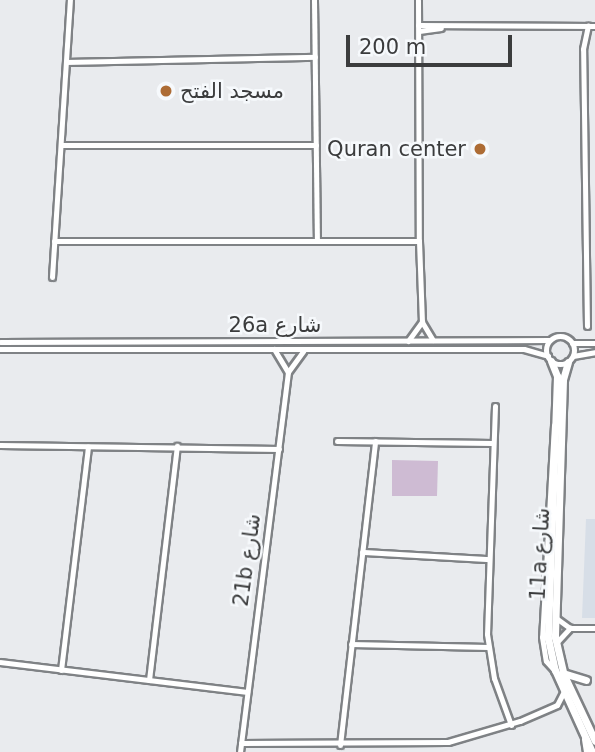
<!DOCTYPE html>
<meta charset="utf-8">
<style>
body{margin:0}
#map{position:relative;width:595px;height:752px;overflow:hidden;background:#e9ebee;font-family:"DejaVu Sans","Noto Sans Arabic",sans-serif}
div>[style]{position:absolute}
[style*='--x']{left:calc(var(--x)*1px);top:calc(var(--y)*1px);width:calc(var(--w)*1px);rotate:calc(var(--a)*1deg)}
.built>*{inset:0;background:#d7dee7}
.green>*{inset:0;background:#cebbd3}
.roads{filter:drop-shadow(2px 0 #7f8285) drop-shadow(-2px 0 #7f8285) drop-shadow(0 2px #7f8285) drop-shadow(0 -2px #7f8285)}
.minor>*{height:5px;margin:-2.5px;padding:0 2.5px;transform-origin:2.5px;border-radius:2.5px;background:#fff}
.minor>.ring{margin:-2.5px;padding:0;box-sizing:content-box;background:none;border:5px solid #fff;border-radius:50%}
.tertiary>*{height:7px;margin:-3.5px;padding:0 3.5px;transform-origin:3.5px;border-radius:3.5px;background:#fff}
.dots>*{width:19px;height:19px;translate:-50% -50%;box-sizing:border-box;border:4px solid #f6f9fc;border-radius:50%}
span{translate:-50% -50%;white-space:nowrap;text-align:center;line-height:1.15;-webkit-text-stroke:5px #f6f9fc;paint-order:stroke}
.poi-label{font-size:21px;color:#3b3c3d}
.left{translate:0 -50%;text-align:left}
.right{translate:-100% -50%;text-align:right}
.street-label{font-size:21px;color:#3b3c3d}
.scale{position:absolute;left:346px;top:35px;width:166px;height:32px;box-sizing:border-box;border:4px solid #3b3c3d;border-top:0;padding-left:9px;font-size:21px;line-height:24px;white-space:nowrap;color:#3b3c3d;-webkit-text-stroke:5px #f6f9fc;paint-order:stroke}
</style>
<div id="map">
<div class="built">
<i style="clip-path:polygon(586px 519px,595px 519px,595px 618px,582px 618px)"></i>
</div>
<div class="green">
<i style="clip-path:polygon(392px 460px,438px 461px,437px 496px,392px 496px)"></i>
</div>
<div class="roads">
<div class="minor">
<i style="--x:314;--y:0;--w:241;--a:89.3"></i>
<i style="--x:418;--y:0;--w:241;--a:89.8"></i>
<i style="--x:419;--y:241;--w:81;--a:87.9"></i>
<i style="--x:422;--y:322;--w:21;--a:59"></i>
<i style="--x:418;--y:25;--w:177;--a:0.3"></i>
<i style="--x:419;--y:31;--w:22;--a:-8"></i>
<i style="--x:68;--y:62;--w:247;--a:-1.2"></i>
<i style="--x:63;--y:145;--w:253;--a:0"></i>
<i style="--x:54;--y:241;--w:365;--a:0"></i>
<i style="--x:52;--y:277;--w:278;--a:-86.3"></i>
<i style="--x:587;--y:326;--w:277;--a:-90.8"></i>
<i style="--x:583;--y:49;--w:24;--a:-78"></i>
<i class="ring" style="left:546px;top:336px;width:23px;height:23px"></i>
<i style="--x:408;--y:341;--w:24;--a:-54"></i>
<i style="--x:0;--y:342;--w:550;--a:-0.21"></i>
<i style="--x:572;--y:343;--w:23;--a:0"></i>
<i style="--x:0;--y:349;--w:524;--a:0"></i>
<i style="--x:524;--y:349;--w:25;--a:16"></i>
<i style="--x:274;--y:349;--w:27;--a:59"></i>
<i style="--x:573;--y:356;--w:22;--a:-10"></i>
<i style="--x:495;--y:406;--w:228;--a:92"></i>
<i style="--x:487;--y:634;--w:45;--a:81"></i>
<i style="--x:494;--y:678;--w:50;--a:70.1"></i>
<i style="--x:554;--y:425;--w:212;--a:93.2"></i>
<i style="--x:542;--y:637;--w:24;--a:81"></i>
<i style="--x:546;--y:661;--w:12;--a:48"></i>
<i style="--x:337;--y:441;--w:155;--a:0.7"></i>
<i style="--x:0;--y:445;--w:279;--a:0.8"></i>
<i style="--x:362;--y:552;--w:126;--a:3.2"></i>
<i style="--x:556;--y:618;--w:17;--a:36"></i>
<i style="--x:570;--y:628;--w:25;--a:0"></i>
<i style="--x:556;--y:643;--w:21;--a:-47"></i>
<i style="--x:351;--y:644;--w:137;--a:1.3"></i>
<i style="--x:0;--y:662;--w:249;--a:6.9"></i>
<i style="--x:61;--y:670;--w:225;--a:-83.1"></i>
<i style="--x:149;--y:680;--w:236;--a:-83.2"></i>
<i style="--x:584;--y:739;--w:13;--a:81"></i>
<i style="--x:241;--y:743;--w:207;--a:-0.3"></i>
<i style="--x:448;--y:742;--w:75;--a:-16.3"></i>
<i style="--x:520;--y:721;--w:40;--a:-23.4"></i>
<i style="--x:557;--y:705;--w:16;--a:-63"></i>
<i style="--x:340;--y:745;--w:306;--a:-83.4"></i>
<i style="--x:240;--y:752;--w:383;--a:-82.8"></i>
<i style="--x:288;--y:372;--w:26;--a:-54"></i>
</div>
<div class="tertiary">
<i style="--x:551;--y:361;--w:16;--a:68"></i>
<i style="--x:557;--y:376;--w:262;--a:92"></i>
<i style="--x:548;--y:638;--w:33;--a:78"></i>
<i style="--x:555;--y:670;--w:90;--a:65.7"></i>
<i style="--x:568;--y:362;--w:19;--a:106"></i>
<i style="--x:563;--y:380;--w:257;--a:91.8"></i>
<i style="--x:555;--y:637;--w:37;--a:77"></i>
<i style="--x:563;--y:673;--w:75;--a:64.8"></i>
<i style="--x:563;--y:673;--w:24;--a:17"></i>
</div>
</div>
<div class="dots">
<i style="left:166px;top:91px;background:#ad6c35"></i>
<i style="left:480px;top:149px;background:#ad6c35"></i>
</div>
<div class="poi-label">
<span class="left" style="left:180px;top:91px">مسجد الفتح</span>
<span class="right" style="left:466px;top:149px">Quran center</span>
</div>
<div class="street-label">
<span style="left:275px;top:325px">26a شارع</span>
<span style="left:540px;top:554px;rotate:-87deg">11a شارع</span>
<span style="left:247px;top:560px;rotate:-82deg">21b شارع</span>
</div>
<div class="scale">200 m</div>
</div>
